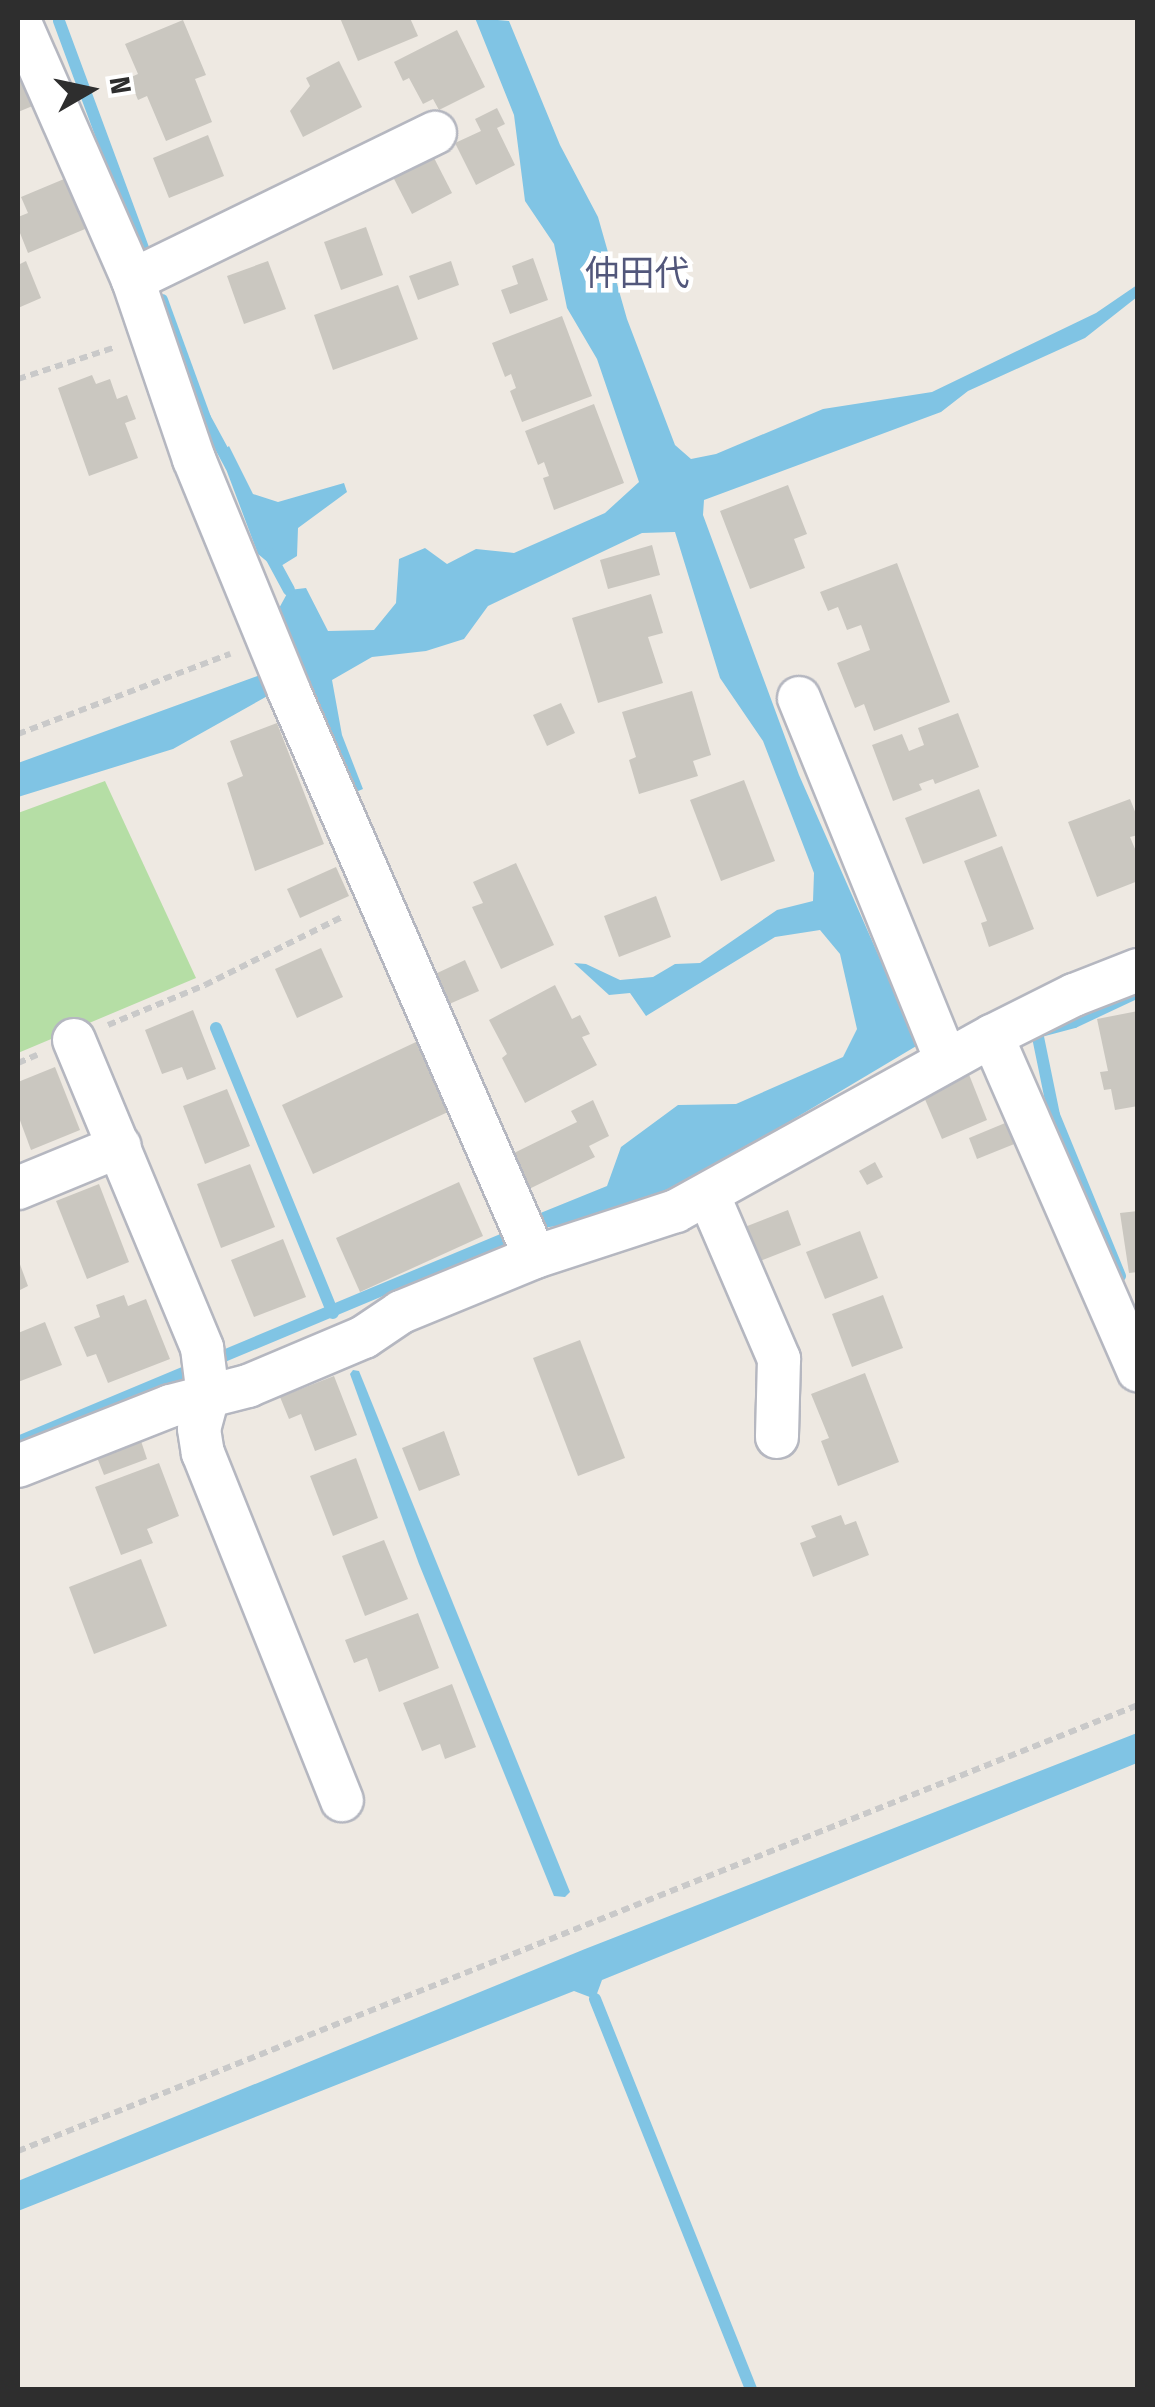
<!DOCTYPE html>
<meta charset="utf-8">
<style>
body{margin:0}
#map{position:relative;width:1155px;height:2407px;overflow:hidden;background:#eee9e2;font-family:"Fira Sans Condensed","Noto Sans JP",sans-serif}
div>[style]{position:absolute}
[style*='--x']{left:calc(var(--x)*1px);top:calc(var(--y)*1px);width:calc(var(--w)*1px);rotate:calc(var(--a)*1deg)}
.green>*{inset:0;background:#b5dea5}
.water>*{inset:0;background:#80c4e4}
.stream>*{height:12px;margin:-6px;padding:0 6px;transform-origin:6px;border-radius:6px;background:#80c4e4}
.building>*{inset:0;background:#cac7c0}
.path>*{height:6px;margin-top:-3px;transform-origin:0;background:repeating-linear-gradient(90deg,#c9c9c9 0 8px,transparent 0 13px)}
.roads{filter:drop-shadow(2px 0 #b5b7c0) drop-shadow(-2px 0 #b5b7c0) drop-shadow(0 2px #b5b7c0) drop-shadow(0 -2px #b5b7c0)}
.street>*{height:42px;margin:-21px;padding:0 21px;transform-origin:21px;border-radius:21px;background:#fff}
span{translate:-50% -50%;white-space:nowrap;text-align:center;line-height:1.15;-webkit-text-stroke:9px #fff;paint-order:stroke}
.neighbourhood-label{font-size:35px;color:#52577b}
.frame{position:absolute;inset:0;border:20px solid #2e2e2e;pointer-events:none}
.north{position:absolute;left:40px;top:40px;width:100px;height:100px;-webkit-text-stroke:8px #fff;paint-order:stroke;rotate:81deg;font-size:28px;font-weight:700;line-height:40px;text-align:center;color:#2e2e2e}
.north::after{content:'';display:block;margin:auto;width:35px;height:45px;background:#2e2e2e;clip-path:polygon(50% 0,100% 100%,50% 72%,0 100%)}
</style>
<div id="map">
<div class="green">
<i style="clip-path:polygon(105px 781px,196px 978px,18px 1053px,18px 813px)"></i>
</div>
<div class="water">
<i style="clip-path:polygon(475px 18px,509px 21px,560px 145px,598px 217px,627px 319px,675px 445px,691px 459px,716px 454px,823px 409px,932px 392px,1096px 313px,1137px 285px,1137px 297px,1085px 338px,968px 391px,941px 412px,704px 500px,703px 515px,799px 775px,918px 1045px,680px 1187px,580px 1223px,542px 1228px,538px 1214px,607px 1186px,621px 1147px,678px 1105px,736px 1104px,843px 1057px,857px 1029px,840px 954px,820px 930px,775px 937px,646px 1016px,630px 993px,609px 995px,574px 963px,586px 964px,620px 980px,653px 977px,675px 964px,700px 963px,777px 910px,813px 901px,814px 873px,763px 741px,720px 678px,675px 532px,642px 533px,488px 606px,464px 639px,426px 651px,372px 657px,332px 680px,342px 735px,363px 789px,351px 794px,271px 694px,173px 749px,18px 797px,18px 763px,285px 666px,277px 612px,289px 590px,306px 588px,328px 631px,374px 630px,396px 603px,399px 559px,425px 548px,447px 564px,476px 549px,514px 553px,605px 513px,639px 482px,597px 359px,567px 308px,554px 244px,525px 201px,514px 115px)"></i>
<i style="clip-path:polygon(229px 446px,253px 494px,278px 502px,344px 483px,347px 492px,298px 528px,297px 556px,276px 569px,258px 554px,220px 453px)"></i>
<i style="clip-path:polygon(353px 1370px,359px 1371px,570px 1892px,565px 1897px,554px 1896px,419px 1564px,350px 1374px)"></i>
<i style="clip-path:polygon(1137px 1733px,1137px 1763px,602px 1980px,595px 1999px,574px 1991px,18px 2211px,18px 2181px,585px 1949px)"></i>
</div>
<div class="stream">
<i style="--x:59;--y:21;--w:262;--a:69.7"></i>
<i style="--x:162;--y:300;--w:126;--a:70"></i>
<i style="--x:205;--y:418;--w:55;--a:61.6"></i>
<i style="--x:269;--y:553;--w:42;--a:61.6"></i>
<i style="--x:216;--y:1028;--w:308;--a:67.7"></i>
<i style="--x:1120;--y:1276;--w:174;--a:-112.3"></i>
<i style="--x:1054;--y:1115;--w:85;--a:-101.6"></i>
<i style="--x:1037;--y:1032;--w:38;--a:-15"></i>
<i style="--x:1074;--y:1022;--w:71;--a:-25.1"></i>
<i style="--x:18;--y:1442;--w:542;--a:-22.68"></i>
<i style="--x:595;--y:1999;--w:421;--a:68.2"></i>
</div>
<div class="building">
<i style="clip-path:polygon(340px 18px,410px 18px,418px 36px,358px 61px)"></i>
<i style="clip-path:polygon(183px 20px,206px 75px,195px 79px,212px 122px,166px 141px,147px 96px,138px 100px,129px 78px,138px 74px,125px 44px)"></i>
<i style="clip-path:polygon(457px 30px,485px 87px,439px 110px,433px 99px,423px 104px,409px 78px,403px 81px,394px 62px)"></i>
<i style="clip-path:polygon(18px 61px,35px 105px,18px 112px)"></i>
<i style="clip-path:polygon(339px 61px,362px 107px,303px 137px,290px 111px,310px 86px,306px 78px)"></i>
<i style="clip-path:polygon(497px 108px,505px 124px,497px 128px,515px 165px,476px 185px,455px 143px,481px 131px,475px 119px)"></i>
<i style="clip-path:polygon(208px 135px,224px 176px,169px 198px,153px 158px)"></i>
<i style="clip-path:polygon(431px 152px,452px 193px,412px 214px,391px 173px)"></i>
<i style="clip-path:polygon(76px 174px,97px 224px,28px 253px,18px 228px,18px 217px,28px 213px,21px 197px)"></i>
<i style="clip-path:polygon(366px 227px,383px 275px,341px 290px,324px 242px)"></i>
<i style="clip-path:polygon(533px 258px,548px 300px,510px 314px,501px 290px,518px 284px,512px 266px)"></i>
<i style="clip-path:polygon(26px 261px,41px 298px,18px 308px,18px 265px)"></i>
<i style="clip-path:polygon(268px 261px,286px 309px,244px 324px,227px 276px)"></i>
<i style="clip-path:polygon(451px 261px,459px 285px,418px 300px,409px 276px)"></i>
<i style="clip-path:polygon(398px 285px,418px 339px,333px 370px,314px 315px)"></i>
<i style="clip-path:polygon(562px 316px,592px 396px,522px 422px,510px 391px,516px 388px,511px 374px,505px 377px,492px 343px)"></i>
<i style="clip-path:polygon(92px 375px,96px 384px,110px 379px,117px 399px,127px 395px,136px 419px,125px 423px,138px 458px,89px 476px,58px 388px)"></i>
<i style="clip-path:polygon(594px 404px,624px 483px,554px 510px,543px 478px,549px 476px,544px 462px,538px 465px,525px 431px)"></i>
<i style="clip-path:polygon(788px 485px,807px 534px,794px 539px,805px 568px,750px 589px,720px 511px)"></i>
<i style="clip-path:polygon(652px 545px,660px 575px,608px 589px,600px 560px)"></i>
<i style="clip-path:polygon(897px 563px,950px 702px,874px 731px,864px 704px,855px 708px,837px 663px,870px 650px,861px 625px,847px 630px,838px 607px,828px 611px,820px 592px)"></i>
<i style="clip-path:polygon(651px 594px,663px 633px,648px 637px,663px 683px,598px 703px,572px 618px)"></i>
<i style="clip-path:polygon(692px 691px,711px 755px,693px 761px,698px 776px,639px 794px,629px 760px,636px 757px,622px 712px)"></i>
<i style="clip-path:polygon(561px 703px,575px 733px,547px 746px,533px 715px)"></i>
<i style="clip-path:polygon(958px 713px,979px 767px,935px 784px,933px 779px,919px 784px,922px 790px,893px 801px,872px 745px,902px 734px,909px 751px,924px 745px,918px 728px)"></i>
<i style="clip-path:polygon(277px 723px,324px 844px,255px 871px,227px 783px,243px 776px,230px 741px)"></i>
<i style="clip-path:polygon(744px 780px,775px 861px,721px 881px,690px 800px)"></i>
<i style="clip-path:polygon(979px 789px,997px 836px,923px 864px,905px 818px)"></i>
<i style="clip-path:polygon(1130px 799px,1138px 819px,1138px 835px,1130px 837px,1138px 856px,1138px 881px,1097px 897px,1068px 822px)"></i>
<i style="clip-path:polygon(1002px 846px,1034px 929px,989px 947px,981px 923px,987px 921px,964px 861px)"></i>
<i style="clip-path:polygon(516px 863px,554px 945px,501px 969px,472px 907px,483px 903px,473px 882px)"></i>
<i style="clip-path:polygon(336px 867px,349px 896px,300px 918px,287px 889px)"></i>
<i style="clip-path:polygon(656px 896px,671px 937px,619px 957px,604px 916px)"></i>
<i style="clip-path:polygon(321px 948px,343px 997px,297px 1018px,275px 969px)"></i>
<i style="clip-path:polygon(465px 960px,479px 991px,447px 1005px,433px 975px)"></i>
<i style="clip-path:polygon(555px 985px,572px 1019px,580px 1015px,590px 1034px,582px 1037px,597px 1065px,525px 1103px,502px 1058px,507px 1054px,489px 1020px)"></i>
<i style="clip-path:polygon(193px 1010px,216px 1069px,187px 1080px,182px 1067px,162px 1074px,145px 1030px)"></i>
<i style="clip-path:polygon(1138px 1011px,1138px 1106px,1115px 1110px,1111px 1089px,1104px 1090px,1100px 1072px,1108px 1071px,1097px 1019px)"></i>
<i style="clip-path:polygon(416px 1042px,448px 1112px,313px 1174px,282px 1105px)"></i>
<i style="clip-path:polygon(55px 1067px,80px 1130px,31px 1150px,18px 1115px,18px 1082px)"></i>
<i style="clip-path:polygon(968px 1072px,987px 1120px,942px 1139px,921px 1090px)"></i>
<i style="clip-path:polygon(227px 1089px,250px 1146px,205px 1164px,183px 1106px)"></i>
<i style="clip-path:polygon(593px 1100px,609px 1136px,589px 1146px,595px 1157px,529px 1189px,512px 1154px,577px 1122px,571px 1111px)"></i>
<i style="clip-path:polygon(1010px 1121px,1019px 1142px,977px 1159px,969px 1138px)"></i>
<i style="clip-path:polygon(875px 1162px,883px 1177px,867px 1185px,859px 1171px)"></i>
<i style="clip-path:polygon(250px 1164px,275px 1227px,221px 1248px,197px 1184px)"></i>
<i style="clip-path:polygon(459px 1182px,483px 1236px,360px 1292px,336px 1238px)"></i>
<i style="clip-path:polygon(99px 1184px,129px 1262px,87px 1279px,56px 1201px)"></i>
<i style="clip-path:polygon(788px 1210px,801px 1245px,750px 1265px,737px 1230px)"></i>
<i style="clip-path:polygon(1138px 1211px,1138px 1272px,1129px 1273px,1120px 1213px)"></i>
<i style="clip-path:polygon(860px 1231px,878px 1278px,825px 1299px,806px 1252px)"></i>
<i style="clip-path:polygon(283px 1239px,306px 1297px,254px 1317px,231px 1260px)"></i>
<i style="clip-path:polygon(18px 1259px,28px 1286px,18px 1291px)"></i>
<i style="clip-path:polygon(124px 1295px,128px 1306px,146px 1299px,170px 1359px,108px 1383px,96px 1354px,87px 1357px,74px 1327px,100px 1317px,96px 1305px)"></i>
<i style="clip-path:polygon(883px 1295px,903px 1348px,852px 1367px,832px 1314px)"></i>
<i style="clip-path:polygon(45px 1322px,62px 1365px,18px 1382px,18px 1333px)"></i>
<i style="clip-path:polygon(580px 1340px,625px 1458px,578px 1476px,533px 1358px)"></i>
<i style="clip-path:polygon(865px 1373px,899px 1462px,838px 1486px,821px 1441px,829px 1438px,811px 1394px)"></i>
<i style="clip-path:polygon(334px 1376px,357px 1435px,315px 1451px,301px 1414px,289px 1419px,280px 1397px)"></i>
<i style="clip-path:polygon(444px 1431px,460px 1475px,419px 1491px,402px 1448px)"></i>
<i style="clip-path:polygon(140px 1438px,147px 1459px,104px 1475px,96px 1455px)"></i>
<i style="clip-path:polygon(356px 1458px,378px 1518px,333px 1536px,310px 1476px)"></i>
<i style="clip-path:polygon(159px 1463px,179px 1516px,147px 1529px,153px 1543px,121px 1555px,95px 1487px)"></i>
<i style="clip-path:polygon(841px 1515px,845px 1525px,856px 1521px,869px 1555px,813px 1577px,800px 1543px,816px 1537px,811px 1526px)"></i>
<i style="clip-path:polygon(384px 1540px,408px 1599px,365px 1616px,342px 1556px)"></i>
<i style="clip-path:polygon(141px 1559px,167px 1626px,94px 1654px,69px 1587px)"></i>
<i style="clip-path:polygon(418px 1613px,439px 1668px,379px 1692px,367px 1658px,354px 1663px,345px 1640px)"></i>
<i style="clip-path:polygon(452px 1684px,476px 1747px,445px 1759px,440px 1744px,422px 1751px,403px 1703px)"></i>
</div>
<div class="path">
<i style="--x:18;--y:379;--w:103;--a:-18.1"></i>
<i style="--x:18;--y:734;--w:227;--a:-20.7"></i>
<i style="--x:108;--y:1025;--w:105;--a:-22.4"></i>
<i style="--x:205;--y:985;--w:153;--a:-26.4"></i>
<i style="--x:18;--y:1063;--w:21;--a:-23"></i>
<i style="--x:18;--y:2151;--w:1206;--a:-21.71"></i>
</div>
<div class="roads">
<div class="street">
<i style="--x:18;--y:18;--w:286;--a:66.3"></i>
<i style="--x:133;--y:280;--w:189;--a:71.2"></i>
<i style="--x:194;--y:459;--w:251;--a:67.7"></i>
<i style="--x:289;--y:691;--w:617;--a:66.51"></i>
<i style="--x:133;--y:280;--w:336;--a:-26"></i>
<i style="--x:799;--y:698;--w:391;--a:67.9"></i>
<i style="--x:992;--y:1036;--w:92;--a:-26.6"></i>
<i style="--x:1074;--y:995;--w:69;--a:-21.3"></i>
<i style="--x:74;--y:1040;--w:334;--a:67.4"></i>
<i style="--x:202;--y:1348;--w:48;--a:82.9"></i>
<i style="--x:208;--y:1396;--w:34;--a:105"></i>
<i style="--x:199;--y:1429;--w:24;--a:81"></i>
<i style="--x:203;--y:1453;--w:374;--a:68.2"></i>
<i style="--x:18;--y:1188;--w:110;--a:-22.4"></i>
<i style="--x:708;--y:1194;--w:180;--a:66.7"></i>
<i style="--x:779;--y:1359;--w:78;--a:91.5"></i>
<i style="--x:18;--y:1466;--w:163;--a:-21.5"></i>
<i style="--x:170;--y:1406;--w:81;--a:-14.4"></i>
<i style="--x:248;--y:1386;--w:126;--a:-22.9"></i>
<i style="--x:364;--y:1337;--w:45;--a:-34"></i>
<i style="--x:401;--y:1312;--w:145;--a:-22.3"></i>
<i style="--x:535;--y:1257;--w:148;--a:-18.1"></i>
<i style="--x:676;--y:1211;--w:361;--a:-29"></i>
<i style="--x:992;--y:1036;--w:365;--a:66.4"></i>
</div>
</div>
<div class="neighbourhood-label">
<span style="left:637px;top:273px">仲田代</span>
</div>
<div class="frame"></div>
<div class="north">N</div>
</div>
